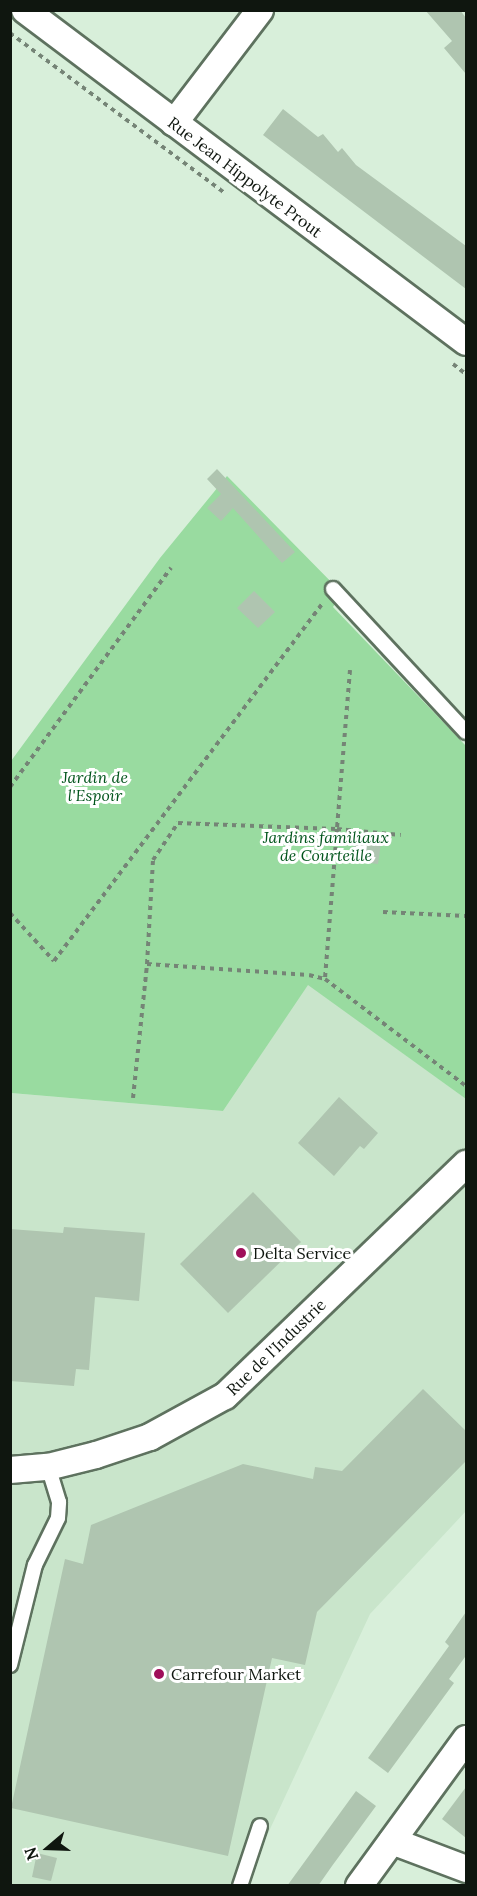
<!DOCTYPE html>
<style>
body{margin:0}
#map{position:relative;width:477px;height:1896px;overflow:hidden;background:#d8efda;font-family:Lora,serif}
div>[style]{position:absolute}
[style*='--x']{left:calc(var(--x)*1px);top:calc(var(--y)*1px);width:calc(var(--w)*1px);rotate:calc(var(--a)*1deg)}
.built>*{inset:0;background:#c9e5cb}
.green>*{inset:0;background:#99dba0}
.building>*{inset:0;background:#afc5b0}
.path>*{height:4px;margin-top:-2px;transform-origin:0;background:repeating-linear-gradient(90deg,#758476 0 4.5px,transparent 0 9px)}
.roads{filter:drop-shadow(2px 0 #5e725f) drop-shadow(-2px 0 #5e725f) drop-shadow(0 2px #5e725f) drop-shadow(0 -2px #5e725f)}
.service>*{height:14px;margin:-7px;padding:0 7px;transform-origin:7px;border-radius:7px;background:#fff}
.minor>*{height:26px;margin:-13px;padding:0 13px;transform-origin:13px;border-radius:13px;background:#fff}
.dots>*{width:16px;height:16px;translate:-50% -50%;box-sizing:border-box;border:3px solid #fff;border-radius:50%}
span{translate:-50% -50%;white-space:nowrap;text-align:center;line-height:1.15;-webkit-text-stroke:6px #fff;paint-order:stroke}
.street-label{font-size:16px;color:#0f160f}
.park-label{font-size:16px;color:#00541b;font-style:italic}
.poi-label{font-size:16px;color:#0f160f}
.left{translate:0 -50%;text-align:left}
.frame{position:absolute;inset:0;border:12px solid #0f160f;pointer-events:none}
.north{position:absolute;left:18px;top:1818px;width:60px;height:60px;-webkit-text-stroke:4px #fff;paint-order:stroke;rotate:251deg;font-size:16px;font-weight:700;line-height:24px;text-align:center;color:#0f160f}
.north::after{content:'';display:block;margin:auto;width:21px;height:27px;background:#0f160f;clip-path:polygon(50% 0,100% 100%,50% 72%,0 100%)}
</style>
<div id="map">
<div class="built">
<i style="clip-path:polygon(308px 984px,466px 1099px,466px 1511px,370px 1614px,244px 1885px,11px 1885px,10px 1093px,223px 1111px)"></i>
</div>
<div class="green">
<i style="clip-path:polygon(227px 476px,342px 593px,333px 607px,466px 746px,466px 1099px,308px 985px,223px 1111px,11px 1093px,11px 761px,160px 558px)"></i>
</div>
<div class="building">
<i style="clip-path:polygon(425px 10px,460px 10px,466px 18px,466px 74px,444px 48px,452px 41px)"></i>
<i style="clip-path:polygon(283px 109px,318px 137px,323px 134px,338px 152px,342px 148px,356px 165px,466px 246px,466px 289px,263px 135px)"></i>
<i style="clip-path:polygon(217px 469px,295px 552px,282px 563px,233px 508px,221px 521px,207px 508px,221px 494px,207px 479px)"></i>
<i style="clip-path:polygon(254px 591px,275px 612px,258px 628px,237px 608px)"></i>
<i style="clip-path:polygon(354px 840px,381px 843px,378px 864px,352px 861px)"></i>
<i style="clip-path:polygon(339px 1097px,378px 1133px,364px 1149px,360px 1146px,334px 1176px,298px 1143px)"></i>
<i style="clip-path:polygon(253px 1192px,301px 1242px,228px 1313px,180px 1264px)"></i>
<i style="clip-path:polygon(64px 1227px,145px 1233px,139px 1301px,95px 1297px,89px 1370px,76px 1369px,74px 1386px,10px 1381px,10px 1229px,63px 1233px)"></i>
<i style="clip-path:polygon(423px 1389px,466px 1431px,466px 1461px,317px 1612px,305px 1665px,272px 1658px,228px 1856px,11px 1808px,65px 1559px,83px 1564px,91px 1525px,243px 1464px,313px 1479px,315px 1467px,342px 1471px)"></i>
<i style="clip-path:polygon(466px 1612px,466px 1659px,465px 1657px,449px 1679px,454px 1683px,388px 1773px,368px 1758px,449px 1646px,445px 1642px)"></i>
<i style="clip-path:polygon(466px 1787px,466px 1838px,442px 1819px)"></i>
<i style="clip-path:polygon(356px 1791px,376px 1806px,332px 1866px,318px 1886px,287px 1886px)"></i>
<i style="clip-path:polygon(37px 1853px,57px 1858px,51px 1881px,32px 1877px)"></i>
</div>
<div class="path">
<i style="--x:10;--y:33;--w:269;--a:36.7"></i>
<i style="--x:453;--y:364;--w:16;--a:38"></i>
<i style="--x:350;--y:670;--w:160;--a:94.7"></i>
<i style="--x:337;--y:829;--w:64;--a:5.4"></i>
<i style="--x:10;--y:787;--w:272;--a:-53.7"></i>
<i style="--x:383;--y:912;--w:83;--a:2.8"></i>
<i style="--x:10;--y:913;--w:65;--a:47.5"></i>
<i style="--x:54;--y:961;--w:448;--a:-53.1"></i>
<i style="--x:147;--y:964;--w:162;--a:3.9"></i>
<i style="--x:309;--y:975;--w:16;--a:14"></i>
<i style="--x:133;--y:1098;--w:135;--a:-84"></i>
<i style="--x:147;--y:964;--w:104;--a:-86.7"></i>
<i style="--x:153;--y:860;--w:45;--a:-56"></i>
<i style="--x:178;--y:823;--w:159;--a:2.2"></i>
<i style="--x:337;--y:829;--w:150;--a:94.6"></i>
<i style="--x:325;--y:979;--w:177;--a:37.2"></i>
</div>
<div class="roads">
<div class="service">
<i style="--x:333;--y:589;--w:195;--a:47.1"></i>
<i style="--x:10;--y:1665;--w:103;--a:-76"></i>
<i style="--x:35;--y:1565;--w:52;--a:-63.9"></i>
<i style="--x:58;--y:1518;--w:16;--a:-86"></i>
<i style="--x:59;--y:1502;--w:37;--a:-107"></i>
<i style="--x:240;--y:1886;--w:63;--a:-71.6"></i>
</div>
<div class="minor">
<i style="--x:25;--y:10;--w:552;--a:36.97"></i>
<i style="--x:174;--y:123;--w:142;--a:-52.7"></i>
<i style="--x:10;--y:1470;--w:38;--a:-5"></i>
<i style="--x:48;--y:1467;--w:49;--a:-14"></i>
<i style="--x:96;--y:1455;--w:57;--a:-18.4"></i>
<i style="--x:150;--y:1437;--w:85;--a:-28.7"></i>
<i style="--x:225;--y:1396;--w:335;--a:-43.9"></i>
<i style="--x:392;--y:1841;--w:79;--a:20.7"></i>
<i style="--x:359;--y:1886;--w:182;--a:-53.9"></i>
</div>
</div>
<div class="dots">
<i style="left:241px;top:1253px;background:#9f0f5a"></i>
<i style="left:159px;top:1674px;background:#9f0f5a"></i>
</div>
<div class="street-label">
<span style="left:245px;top:177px;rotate:37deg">Rue Jean Hippolyte Prout</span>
<span style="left:276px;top:1347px;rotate:-44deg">Rue de l'Industrie</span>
</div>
<div class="park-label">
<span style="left:95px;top:786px">Jardin de<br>l'Espoir</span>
<span style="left:326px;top:846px">Jardins familiaux<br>de Courteille</span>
</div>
<div class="poi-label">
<span class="left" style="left:253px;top:1253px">Delta Service</span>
<span class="left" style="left:171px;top:1674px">Carrefour Market</span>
</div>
<div class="frame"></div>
<div class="north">N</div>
</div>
